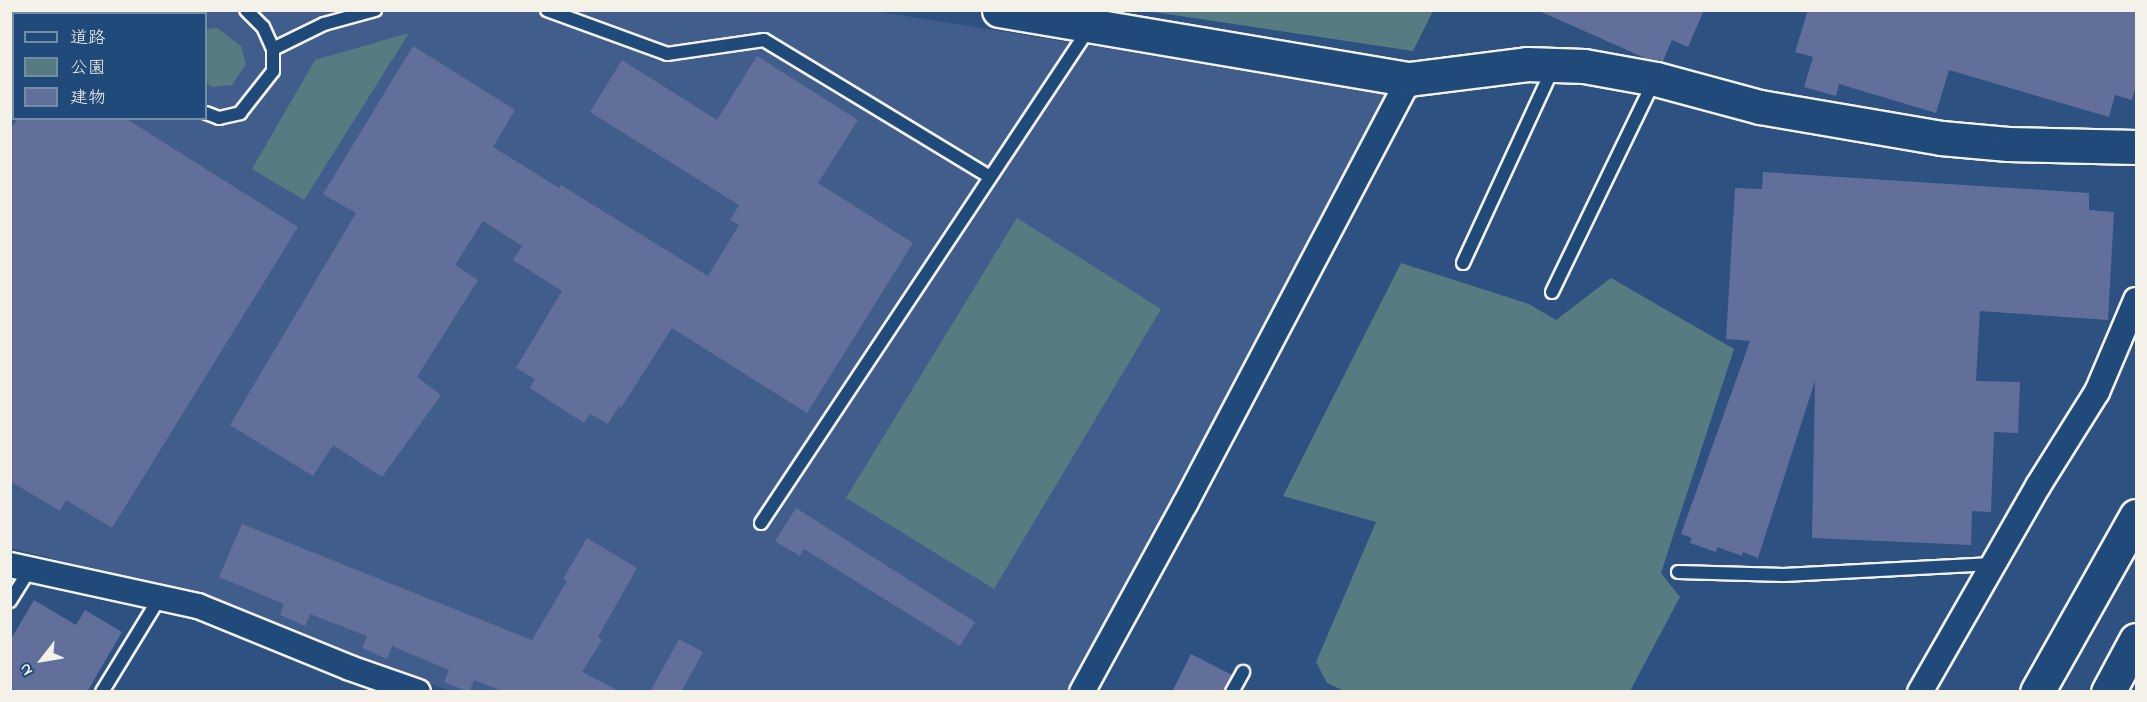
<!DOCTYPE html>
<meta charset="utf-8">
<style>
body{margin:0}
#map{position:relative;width:2147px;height:702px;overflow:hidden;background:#2d5181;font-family:"Indie Flower","Klee One",sans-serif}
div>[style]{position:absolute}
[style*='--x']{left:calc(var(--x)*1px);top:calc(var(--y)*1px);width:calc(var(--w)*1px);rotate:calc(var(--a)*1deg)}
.built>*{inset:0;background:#415d8b}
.green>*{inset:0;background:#567c82}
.building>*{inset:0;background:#636f9b}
.roads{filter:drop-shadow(2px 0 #f4f1e8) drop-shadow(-2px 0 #f4f1e8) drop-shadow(0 2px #f4f1e8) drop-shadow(0 -2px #f4f1e8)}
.lane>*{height:12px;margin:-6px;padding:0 6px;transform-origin:6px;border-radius:6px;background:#1f4a7a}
.street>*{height:24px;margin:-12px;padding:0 12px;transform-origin:12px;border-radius:12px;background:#1f4a7a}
.secondary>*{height:33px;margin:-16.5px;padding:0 16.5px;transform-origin:16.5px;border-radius:16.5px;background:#1f4a7a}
.highway>*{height:33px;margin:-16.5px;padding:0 16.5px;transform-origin:16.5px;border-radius:16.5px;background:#1f4a7a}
span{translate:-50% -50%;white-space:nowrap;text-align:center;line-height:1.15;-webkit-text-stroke:4.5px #1f4a7a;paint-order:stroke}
.frame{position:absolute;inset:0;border:12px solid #f4f1e8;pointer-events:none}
.legend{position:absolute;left:12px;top:12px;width:195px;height:108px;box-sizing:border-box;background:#1f4a7a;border:2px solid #748da6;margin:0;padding:8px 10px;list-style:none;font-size:18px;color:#f4f1e8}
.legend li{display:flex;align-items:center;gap:12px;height:30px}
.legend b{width:30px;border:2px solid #748da6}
.north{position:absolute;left:12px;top:630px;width:60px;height:60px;-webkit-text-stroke:4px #1f4a7a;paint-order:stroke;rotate:239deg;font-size:16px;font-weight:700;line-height:24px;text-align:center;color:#f4f1e8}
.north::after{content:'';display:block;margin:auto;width:21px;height:27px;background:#f4f1e8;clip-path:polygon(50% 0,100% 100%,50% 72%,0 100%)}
</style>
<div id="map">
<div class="built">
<i style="clip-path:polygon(evenodd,11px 11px,874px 11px,1388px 93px,1070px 691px,450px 691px,196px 594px,11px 548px,11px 11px,14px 14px,206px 14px,206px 118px,14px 118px,14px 14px)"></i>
</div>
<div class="green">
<i style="clip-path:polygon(1147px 11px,1433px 11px,1413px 51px)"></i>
<i style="clip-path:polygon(217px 28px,241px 46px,246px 64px,232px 85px,212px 87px,206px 82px,206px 29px)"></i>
<i style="clip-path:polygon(409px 33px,304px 200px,252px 169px,315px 60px)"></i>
<i style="clip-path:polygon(1017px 218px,1161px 309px,994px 589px,846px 498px)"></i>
<i style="clip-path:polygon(1401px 263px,1529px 304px,1556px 320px,1611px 278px,1734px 349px,1661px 573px,1680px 597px,1630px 691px,1344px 691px,1327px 683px,1316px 662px,1376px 522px,1283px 496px)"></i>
</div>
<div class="building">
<i style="clip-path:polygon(1537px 10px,1704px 10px,1688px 47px,1672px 40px,1663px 61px,1645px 58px)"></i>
<i style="clip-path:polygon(1808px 10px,2136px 10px,2136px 85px,2132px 100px,2115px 95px,2109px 117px,1949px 70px,1936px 113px,1839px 84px,1836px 96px,1804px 87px,1813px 57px,1795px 52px)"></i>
<i style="clip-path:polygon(413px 46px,515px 110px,493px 147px,559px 188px,561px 185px,708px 276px,739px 225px,730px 220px,739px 205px,590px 112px,622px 60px,717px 120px,757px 56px,858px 120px,818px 183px,913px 243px,807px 413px,672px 328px,621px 408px,619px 406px,608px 424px,590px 414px,584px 423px,530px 388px,535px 379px,516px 368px,562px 291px,513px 260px,522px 246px,483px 221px,455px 265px,478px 280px,417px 377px,441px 395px,382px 477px,333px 445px,313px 476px,230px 425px,356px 213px,323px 194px)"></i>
<i style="clip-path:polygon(18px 118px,125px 118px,298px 227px,112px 528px,66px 500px,60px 511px,10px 481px,10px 130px)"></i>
<i style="clip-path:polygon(1763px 172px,2089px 193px,2089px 210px,2114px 212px,2108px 320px,1980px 311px,1976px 381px,2020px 382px,2018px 433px,1994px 432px,1991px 512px,1972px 511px,1971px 545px,1812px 538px,1815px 381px,1758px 558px,1743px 552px,1742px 556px,1717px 547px,1716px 552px,1690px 543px,1692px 538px,1681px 534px,1750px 341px,1726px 339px,1735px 188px,1762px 189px)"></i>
<i style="clip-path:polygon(796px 508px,975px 622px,960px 646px,804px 549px,800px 556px,775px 541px)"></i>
<i style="clip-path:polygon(242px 524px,532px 640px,567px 581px,563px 579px,587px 538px,637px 568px,598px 637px,602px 640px,582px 672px,621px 692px,505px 692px,474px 680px,469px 692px,444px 682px,449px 670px,392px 646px,387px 659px,362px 648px,367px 636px,310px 614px,305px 626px,280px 615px,284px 604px,219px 577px)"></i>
<i style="clip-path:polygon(34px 600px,76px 625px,85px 610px,122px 632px,87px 692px,10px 692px,10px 641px)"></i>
<i style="clip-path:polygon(679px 639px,703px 652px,681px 692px,650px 692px)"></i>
<i style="clip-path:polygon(1191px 654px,1232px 675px,1224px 692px,1172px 692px)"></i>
</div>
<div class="roads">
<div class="lane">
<i style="--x:547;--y:10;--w:128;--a:20.1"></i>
<i style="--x:667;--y:54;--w:98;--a:-8.2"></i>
<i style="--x:764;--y:40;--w:264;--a:31.2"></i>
<i style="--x:180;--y:14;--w:4;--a:-63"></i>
<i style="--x:273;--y:49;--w:57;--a:-26.1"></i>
<i style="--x:324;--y:24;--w:53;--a:-15.4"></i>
<i style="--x:206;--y:113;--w:14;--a:21"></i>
<i style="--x:219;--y:118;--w:22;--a:-13"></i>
<i style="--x:240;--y:113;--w:53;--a:-51.8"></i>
<i style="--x:273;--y:71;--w:22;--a:-90"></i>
<i style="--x:273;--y:49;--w:24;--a:-114"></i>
<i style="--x:263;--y:27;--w:24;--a:-135"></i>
<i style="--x:1463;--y:263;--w:215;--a:-65.2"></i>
<i style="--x:1552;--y:292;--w:237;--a:-64.2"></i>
<i style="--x:761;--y:523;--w:595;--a:-56.44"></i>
<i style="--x:1678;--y:572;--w:106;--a:1.6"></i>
<i style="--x:1784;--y:575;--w:209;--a:-3"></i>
<i style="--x:10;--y:601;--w:38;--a:-58"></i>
<i style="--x:102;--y:692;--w:111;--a:-58.6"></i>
<i style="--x:1232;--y:692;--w:23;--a:-61"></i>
</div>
<div class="street">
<i style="--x:10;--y:565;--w:192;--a:12.3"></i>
<i style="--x:198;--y:606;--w:164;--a:22.2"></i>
<i style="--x:350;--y:668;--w:72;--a:19.4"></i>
<i style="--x:1082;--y:692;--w:214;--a:-61.3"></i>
<i style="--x:1185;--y:504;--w:480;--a:-62.2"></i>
<i style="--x:1920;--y:692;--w:237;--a:-60.2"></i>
<i style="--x:2038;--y:486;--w:111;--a:-57.9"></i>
<i style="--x:2097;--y:392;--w:100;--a:-67"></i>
</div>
<div class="secondary">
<i style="--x:999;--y:10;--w:416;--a:9.6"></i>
<i style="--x:1409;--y:79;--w:119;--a:-7.2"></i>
<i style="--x:1527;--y:64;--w:57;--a:2"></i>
<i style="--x:1584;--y:66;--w:73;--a:10.2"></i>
<i style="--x:1656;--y:79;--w:108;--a:15.1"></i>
<i style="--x:1760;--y:107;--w:184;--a:9.7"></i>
<i style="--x:1941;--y:138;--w:67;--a:5.1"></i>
<i style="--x:2008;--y:144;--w:128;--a:1.3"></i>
</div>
<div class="highway">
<i style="--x:2037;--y:692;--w:202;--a:-60.6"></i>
<i style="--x:2108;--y:692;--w:59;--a:-61.7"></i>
</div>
</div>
<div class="frame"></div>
<ul class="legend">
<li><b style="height:8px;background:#1f4a7a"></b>道路</li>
<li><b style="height:16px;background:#567c82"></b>公園</li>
<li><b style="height:16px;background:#636f9b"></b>建物</li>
</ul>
<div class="north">N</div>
</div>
